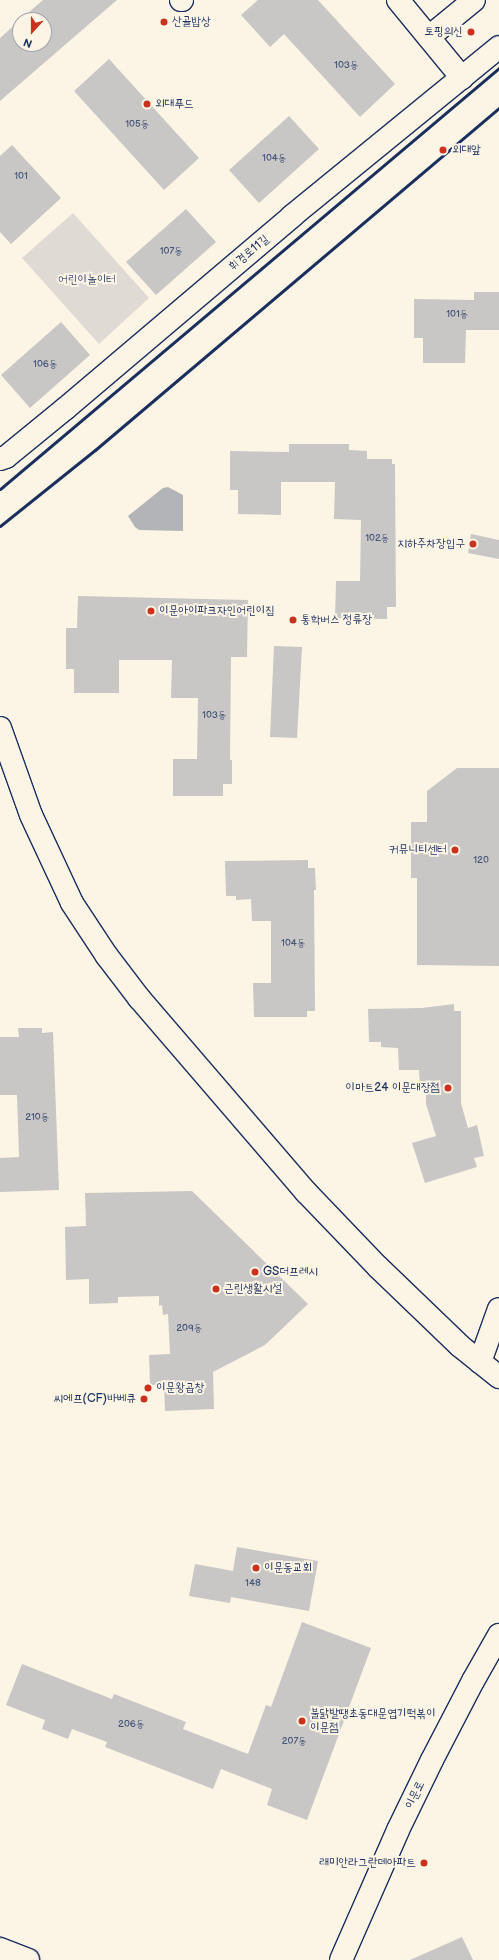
<!DOCTYPE html>
<meta charset="utf-8">
<style>
body{margin:0}
#map{position:relative;width:499px;height:1960px;overflow:hidden;background:#fcf5e5;font-family:"Balsamiq Sans","Poor Story",sans-serif}
div>[style]{position:absolute}
[style*='--x']{left:calc(var(--x)*1px);top:calc(var(--y)*1px);width:calc(var(--w)*1px);rotate:calc(var(--a)*1deg)}
.green>*{inset:0;background:#dfdbd4}
.water>*{inset:0;background:#b2b4b8}
.building>*{inset:0;background:#c8c7c6}
.roads{filter:drop-shadow(1px 0 #1b2f5e) drop-shadow(-1px 0 #1b2f5e) drop-shadow(0 1px #1b2f5e) drop-shadow(0 -1px #1b2f5e)}
.street>*{height:22px;margin:-11px;padding:0 11px;transform-origin:11px;border-radius:11px;background:#fcf5e5}
.secondary>*{height:22px;margin:-11px;padding:0 11px;transform-origin:11px;border-radius:11px;background:#fcf5e5}
.rail>*{height:3px;margin:-1.5px;padding:0 1.5px;transform-origin:1.5px;border-radius:1.5px;background:#1b2f5e}
.dots>*{width:11px;height:11px;translate:-50% -50%;box-sizing:border-box;border:2px solid #fcf5e5;border-radius:50%}
span{translate:-50% -50%;white-space:nowrap;text-align:center;line-height:1.15;-webkit-text-stroke:4px #fcf5e5;paint-order:stroke}
.number-label{font-size:10px;color:#465578}
.number-label span{-webkit-text-stroke-width:0}
.poi-label{font-size:12px;color:#1b2f5e}
.left{translate:0 -50%;text-align:left}
.right{translate:-100% -50%;text-align:right}
.street-label{font-size:12px;color:#1b2f5e}
.park-label{font-size:12px;color:#425176}
.north{position:absolute;left:12px;top:12px;width:40px;height:40px;box-sizing:border-box;background:#fcf5e5;border:1px solid #a2a6af;border-radius:50%;rotate:201deg;font-size:11px;font-weight:700;line-height:16px;text-align:center;color:#1b2f5e}
.north::after{content:'';display:block;margin:auto;width:14px;height:18px;background:#c8321e;clip-path:polygon(50% 0,100% 100%,50% 72%,0 100%)}
</style>
<div id="map">
<div class="green">
<i style="clip-path:polygon(73px 213px,149px 298px,99px 344px,22px 258px)"></i>
</div>
<div class="water">
<i style="clip-path:polygon(168px 487px,183px 495px,183px 531px,139px 530px,135px 527px,128px 516px,163px 488px)"></i>
</div>
<div class="building">
<i style="clip-path:polygon(43px 0,117px 0,0 101px,0 38px,20px 20px,20px 44px,44px 44px,44px 20px,20px 20px)"></i>
<i style="clip-path:polygon(258px 0,318px 0,395px 84px,360px 117px,284px 34px,270px 47px,241px 15px)"></i>
<i style="clip-path:polygon(109px 59px,199px 158px,164px 190px,74px 91px)"></i>
<i style="clip-path:polygon(289px 116px,319px 149px,259px 203px,229px 170px)"></i>
<i style="clip-path:polygon(12px 145px,61px 198px,11px 244px,0 232px,0 156px)"></i>
<i style="clip-path:polygon(186px 209px,216px 242px,156px 295px,126px 262px)"></i>
<i style="clip-path:polygon(474px 292px,499px 292px,499px 330px,466px 330px,465px 363px,423px 363px,423px 338px,414px 338px,414px 299px,474px 300px)"></i>
<i style="clip-path:polygon(61px 322px,90px 355px,30px 408px,1px 375px)"></i>
<i style="clip-path:polygon(289px 444px,349px 444px,349px 450px,367px 451px,367px 459px,392px 459px,392px 464px,395px 464px,396px 607px,387px 607px,387px 619px,335px 618px,336px 581px,360px 581px,361px 520px,334px 519px,335px 482px,281px 482px,281px 515px,238px 514px,238px 490px,230px 490px,230px 451px,289px 452px)"></i>
<i style="clip-path:polygon(471px 534px,499px 540px,499px 559px,468px 553px)"></i>
<i style="clip-path:polygon(78px 596px,248px 600px,247px 657px,231px 657px,230px 760px,232px 760px,232px 784px,223px 784px,223px 796px,173px 796px,173px 759px,197px 759px,198px 698px,171px 698px,172px 660px,119px 660px,119px 693px,74px 693px,74px 669px,66px 669px,66px 628px,77px 628px)"></i>
<i style="clip-path:polygon(274px 646px,302px 647px,297px 738px,270px 737px)"></i>
<i style="clip-path:polygon(457px 768px,499px 768px,499px 966px,417px 965px,417px 878px,411px 878px,411px 822px,427px 822px,427px 791px)"></i>
<i style="clip-path:polygon(308px 860px,308px 868px,315px 868px,316px 890px,314px 890px,315px 1011px,307px 1011px,307px 1017px,254px 1017px,253px 983px,271px 983px,271px 921px,252px 921px,251px 899px,236px 900px,236px 896px,226px 896px,225px 861px)"></i>
<i style="clip-path:polygon(454px 1004px,454px 1011px,461px 1011px,461px 1103px,468px 1128px,477px 1125px,484px 1156px,474px 1158px,477px 1167px,425px 1183px,412px 1143px,436px 1136px,426px 1104px,426px 1086px,420px 1086px,419px 1070px,399px 1070px,398px 1048px,381px 1047px,381px 1042px,369px 1042px,368px 1009px,422px 1008px)"></i>
<i style="clip-path:polygon(18px 1028px,42px 1028px,42px 1033px,53px 1032px,59px 1190px,0 1192px,0 1158px,19px 1157px,17px 1095px,0 1095px,0 1037px,19px 1037px)"></i>
<i style="clip-path:polygon(192px 1191px,308px 1304px,265px 1345px,213px 1372px,214px 1409px,165px 1411px,164px 1385px,150px 1385px,149px 1355px,170px 1354px,168px 1314px,163px 1315px,162px 1305px,159px 1306px,159px 1296px,118px 1297px,118px 1303px,89px 1304px,89px 1279px,66px 1280px,65px 1227px,86px 1226px,85px 1193px)"></i>
<i style="clip-path:polygon(237px 1547px,318px 1561px,309px 1611px,231px 1597px,230px 1603px,189px 1596px,195px 1564px,233px 1571px)"></i>
<i style="clip-path:polygon(302px 1622px,371px 1648px,307px 1820px,267px 1805px,272px 1789px,221px 1769px,213px 1789px,105px 1747px,107px 1742px,72px 1729px,68px 1739px,42px 1729px,45px 1720px,6px 1705px,22px 1664px,112px 1699px,114px 1694px,186px 1722px,183px 1729px,248px 1754px,266px 1705px,271px 1707px)"></i>
<i style="clip-path:polygon(462px 1937px,473px 1960px,410px 1960px)"></i>
</div>
<div class="roads">
<div class="street">
<i style="--x:181;--y:0;--w:1;--a:0"></i>
<i style="--x:398;--y:0;--w:101;--a:50.6"></i>
<i style="--x:429;--y:37;--w:58;--a:-39.4"></i>
<i style="--x:0;--y:459;--w:6;--a:-18"></i>
<i style="--x:6;--y:457;--w:77;--a:-39.2"></i>
<i style="--x:66;--y:408;--w:297;--a:-40.3"></i>
<i style="--x:292;--y:216;--w:267;--a:-39.2"></i>
<i style="--x:0;--y:728;--w:92;--a:70.4"></i>
<i style="--x:31;--y:815;--w:97;--a:65"></i>
<i style="--x:72;--y:903;--w:64;--a:56.6"></i>
<i style="--x:107;--y:956;--w:53;--a:52.7"></i>
<i style="--x:139;--y:998;--w:256;--a:49.3"></i>
<i style="--x:306;--y:1192;--w:104;--a:46.2"></i>
<i style="--x:378;--y:1267;--w:114;--a:43.9"></i>
<i style="--x:460;--y:1346;--w:50;--a:38.5"></i>
<i style="--x:480;--y:1362;--w:56;--a:-70.3"></i>
<i style="--x:0;--y:1949;--w:30;--a:21"></i>
</div>
<div class="secondary">
<i style="--x:341;--y:1960;--w:142;--a:-66.3"></i>
<i style="--x:398;--y:1830;--w:78;--a:-64.1"></i>
<i style="--x:432;--y:1760;--w:89;--a:-62.6"></i>
<i style="--x:473;--y:1681;--w:53;--a:-60.5"></i>
</div>
</div>
<div class="rail">
<i style="--x:0;--y:489;--w:653;--a:-40.15"></i>
<i style="--x:0;--y:526;--w:122;--a:-38.7"></i>
<i style="--x:95;--y:450;--w:529;--a:-40.25"></i>
</div>
<div class="dots">
<i style="left:164px;top:22px;background:#c8321e"></i>
<i style="left:471px;top:32px;background:#c8321e"></i>
<i style="left:147px;top:104px;background:#c8321e"></i>
<i style="left:443px;top:150px;background:#c8321e"></i>
<i style="left:473px;top:544px;background:#c8321e"></i>
<i style="left:151px;top:611px;background:#c8321e"></i>
<i style="left:293px;top:620px;background:#c8321e"></i>
<i style="left:455px;top:850px;background:#c8321e"></i>
<i style="left:448px;top:1088px;background:#c8321e"></i>
<i style="left:255px;top:1272px;background:#c8321e"></i>
<i style="left:216px;top:1289px;background:#c8321e"></i>
<i style="left:148px;top:1388px;background:#c8321e"></i>
<i style="left:144px;top:1399px;background:#c8321e"></i>
<i style="left:256px;top:1568px;background:#c8321e"></i>
<i style="left:302px;top:1721px;background:#c8321e"></i>
<i style="left:424px;top:1863px;background:#c8321e"></i>
</div>
<div class="number-label">
<span style="left:346px;top:66px">103동</span>
<span style="left:137px;top:125px">105동</span>
<span style="left:274px;top:159px">104동</span>
<span style="left:21px;top:177px">101</span>
<span style="left:171px;top:252px">107동</span>
<span style="left:457px;top:315px">101동</span>
<span style="left:45px;top:365px">106동</span>
<span style="left:377px;top:539px">102동</span>
<span style="left:214px;top:716px">103동</span>
<span style="left:481px;top:861px">120</span>
<span style="left:293px;top:944px">104동</span>
<span style="left:37px;top:1118px">210동</span>
<span style="left:189px;top:1329px">209동</span>
<span style="left:253px;top:1584px">148</span>
<span style="left:131px;top:1725px">206동</span>
<span style="left:294px;top:1742px">207동</span>
</div>
<div class="poi-label">
<span class="left" style="left:172px;top:22px">산골밥상</span>
<span class="right" style="left:463px;top:32px">토핑의신</span>
<span class="left" style="left:155px;top:104px">외대푸드</span>
<span class="left" style="left:452px;top:150px">외대앞</span>
<span class="right" style="left:465px;top:544px">지하주차장입구</span>
<span class="left" style="left:159px;top:611px">이문아이파크자인어린이집</span>
<span class="left" style="left:301px;top:620px">통학버스 정류장</span>
<span class="right" style="left:447px;top:850px">커뮤니티센터</span>
<span class="right" style="left:440px;top:1088px">이마트24 이문대장점</span>
<span class="left" style="left:263px;top:1272px">GS더프레시</span>
<span class="left" style="left:224px;top:1289px">근린생활시설</span>
<span class="left" style="left:156px;top:1388px">이문왕곱창</span>
<span class="right" style="left:136px;top:1399px">씨에프(CF)바베큐</span>
<span class="left" style="left:264px;top:1568px">이문동교회</span>
<span class="left" style="left:310px;top:1721px">불닭발땡초동대문엽기떡볶이<br>이문점</span>
<span class="right" style="left:416px;top:1863px">래미안라그란데아파트</span>
</div>
<div class="street-label">
<span style="left:249px;top:253px;rotate:-40deg">휘경로11길</span>
<span style="left:415px;top:1795px;rotate:-64deg">이문로</span>
</div>
<div class="park-label">
<span style="left:87px;top:280px">어린이놀이터</span>
</div>
<div class="north">N</div>
</div>
